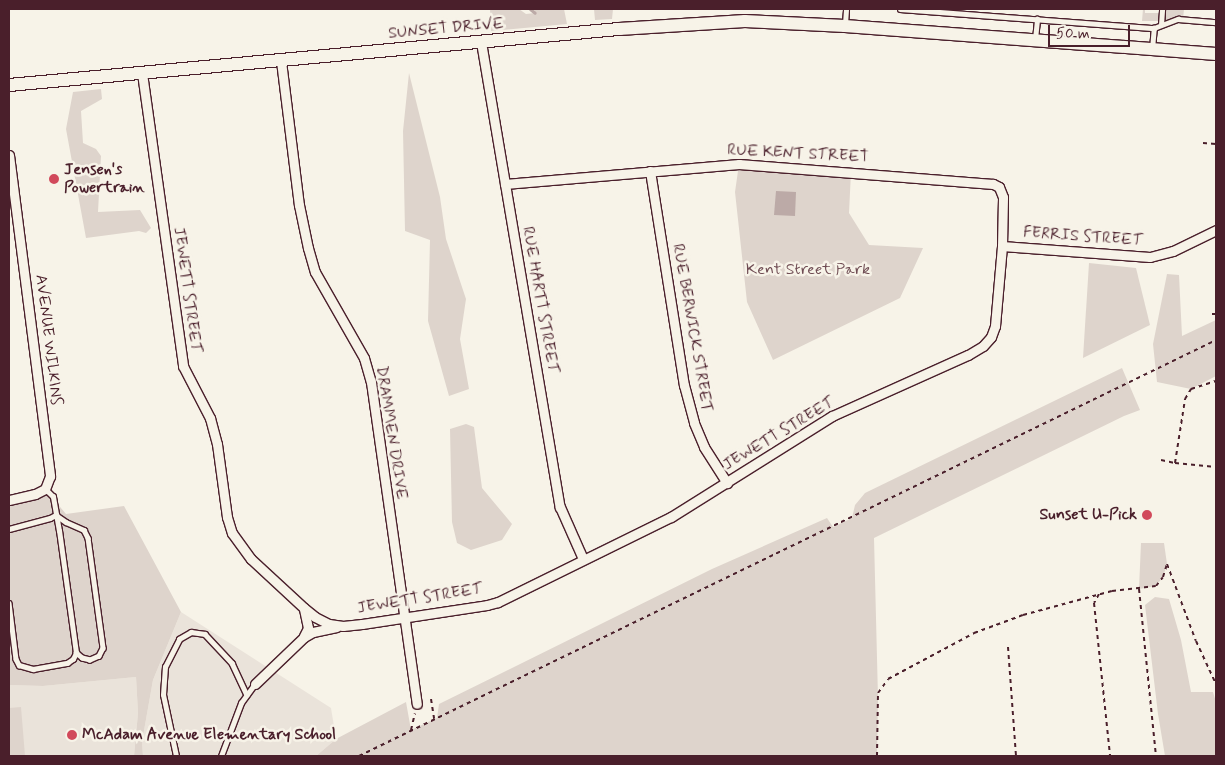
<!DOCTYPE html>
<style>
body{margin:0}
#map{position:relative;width:1225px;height:765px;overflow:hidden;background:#f7f3e8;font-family:Mynerve,sans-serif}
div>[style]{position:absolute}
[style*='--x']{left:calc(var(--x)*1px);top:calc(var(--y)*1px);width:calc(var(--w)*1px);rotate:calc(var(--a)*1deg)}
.built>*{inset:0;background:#eae3da}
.green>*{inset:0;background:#ded4cc}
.water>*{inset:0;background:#bcaaa7}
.stream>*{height:3px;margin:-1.5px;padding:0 1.5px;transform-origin:1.5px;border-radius:1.5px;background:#bcaaa7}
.path>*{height:2px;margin-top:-1px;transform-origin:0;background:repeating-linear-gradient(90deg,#4a1f2b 0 4px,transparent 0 8px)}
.roads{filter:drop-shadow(1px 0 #4a1f2b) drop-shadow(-1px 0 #4a1f2b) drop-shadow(0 1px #4a1f2b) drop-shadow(0 -1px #4a1f2b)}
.lane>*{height:4.5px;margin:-2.25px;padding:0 2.25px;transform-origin:2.25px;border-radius:2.25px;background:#f7f3e8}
.street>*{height:9px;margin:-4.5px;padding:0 4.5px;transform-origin:4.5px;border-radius:4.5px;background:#f7f3e8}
.secondary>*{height:12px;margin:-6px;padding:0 6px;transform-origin:6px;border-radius:6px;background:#f7f3e8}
.dots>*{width:14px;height:14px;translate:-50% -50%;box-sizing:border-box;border:2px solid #f7f3e8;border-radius:50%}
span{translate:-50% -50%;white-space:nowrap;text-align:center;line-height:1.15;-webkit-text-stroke:5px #f7f3e8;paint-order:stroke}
.street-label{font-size:16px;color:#4a1f2b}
.poi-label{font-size:16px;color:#4a1f2b;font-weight:700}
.left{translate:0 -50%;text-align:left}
.right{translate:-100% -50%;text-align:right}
.park-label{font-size:16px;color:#6f4c53}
.frame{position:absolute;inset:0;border:10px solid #4a1f2b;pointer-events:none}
.scale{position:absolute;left:1048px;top:25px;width:82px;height:22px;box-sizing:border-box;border:2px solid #4a1f2b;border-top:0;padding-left:6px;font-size:15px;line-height:18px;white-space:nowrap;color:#4a1f2b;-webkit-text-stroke:4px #f7f3e8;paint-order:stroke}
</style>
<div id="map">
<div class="built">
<i style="clip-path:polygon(181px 612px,331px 708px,336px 739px,316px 756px,143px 756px,142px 742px,153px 680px)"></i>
<i style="clip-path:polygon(136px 677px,138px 713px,134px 756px,9px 756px,9px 685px,43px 686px)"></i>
</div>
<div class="green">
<i style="clip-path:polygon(490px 9px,519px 9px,526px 14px,535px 13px,534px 9px,564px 9px,567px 24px,491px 31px)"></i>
<i style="clip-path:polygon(594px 9px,613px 9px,612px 19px,595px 20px)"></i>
<i style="clip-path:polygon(1143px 9px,1145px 9px,1145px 13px,1161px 13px,1162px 9px,1184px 9px,1183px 19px,1161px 25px,1161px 21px,1142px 21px)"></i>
<i style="clip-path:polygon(409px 73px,440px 197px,446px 239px,466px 299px,460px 339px,469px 389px,449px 396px,428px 321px,430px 240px,405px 231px,403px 131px)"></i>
<i style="clip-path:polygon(101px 89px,102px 99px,81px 111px,83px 143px,96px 149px,101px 156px,98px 212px,140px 210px,151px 228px,146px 233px,139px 231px,86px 238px,66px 129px,73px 92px)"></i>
<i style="clip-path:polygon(739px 164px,851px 172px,849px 213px,869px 245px,923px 248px,900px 298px,773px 360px,747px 302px,735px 192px)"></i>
<i style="clip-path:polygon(1089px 263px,1136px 268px,1150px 325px,1083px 358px)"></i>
<i style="clip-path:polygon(1167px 274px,1179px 275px,1182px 336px,1216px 320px,1216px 376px,1191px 389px,1157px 382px,1153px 344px)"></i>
<i style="clip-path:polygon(1122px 368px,1140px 410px,1124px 416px,874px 538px,878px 698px,877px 756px,316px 756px,336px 739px,406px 702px,411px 730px,437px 718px,439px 704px,712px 569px,827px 518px,833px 527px,852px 518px,855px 505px,865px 493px)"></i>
<i style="clip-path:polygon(466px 424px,474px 427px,482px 488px,512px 524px,502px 540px,471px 550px,457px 543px,452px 522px,450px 429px)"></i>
<i style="clip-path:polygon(45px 489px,66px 514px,124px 506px,181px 612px,153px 680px,142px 742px,143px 756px,134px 756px,138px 713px,136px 677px,43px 686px,9px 685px,9px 500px)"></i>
<i style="clip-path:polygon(1141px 543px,1164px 543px,1167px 564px,1163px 577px,1156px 586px,1139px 589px)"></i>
<i style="clip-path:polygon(1155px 597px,1169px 599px,1181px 640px,1191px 692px,1213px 692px,1216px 702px,1216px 756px,1165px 756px,1158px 714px,1145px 605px)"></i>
<i style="clip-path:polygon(21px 707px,25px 756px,9px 756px,9px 708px)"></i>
</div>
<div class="water">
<i style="clip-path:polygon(776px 191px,796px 192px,795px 216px,774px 215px)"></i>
</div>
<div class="stream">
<i style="--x:530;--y:9;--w:6;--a:39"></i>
</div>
<div class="path">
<i style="--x:1203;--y:143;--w:13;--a:4"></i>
<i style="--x:1212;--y:314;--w:4;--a:0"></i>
<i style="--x:1161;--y:460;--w:14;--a:12"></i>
<i style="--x:1175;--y:463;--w:65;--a:-81.1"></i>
<i style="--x:1185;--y:399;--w:12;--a:-59"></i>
<i style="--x:1191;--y:389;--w:26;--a:-18"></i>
<i style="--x:1175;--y:463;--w:41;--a:5.6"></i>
<i style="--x:1167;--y:564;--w:82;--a:69.4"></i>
<i style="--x:1196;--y:641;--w:47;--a:65.1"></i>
<i style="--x:1139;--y:589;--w:168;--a:84.2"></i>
<i style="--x:1099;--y:594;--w:10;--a:119"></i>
<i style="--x:1094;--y:603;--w:154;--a:84"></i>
<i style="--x:1008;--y:647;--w:109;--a:85.8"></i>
<i style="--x:431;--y:699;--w:20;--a:81"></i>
<i style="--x:411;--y:730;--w:17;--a:-77"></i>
<i style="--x:359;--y:756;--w:953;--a:-25.89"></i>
<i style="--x:877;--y:756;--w:63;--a:-89.1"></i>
<i style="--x:878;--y:693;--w:17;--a:-54"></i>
<i style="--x:888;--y:679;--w:98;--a:-28.1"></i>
<i style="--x:974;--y:633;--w:52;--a:-20.2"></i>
<i style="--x:1023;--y:615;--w:92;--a:-15.1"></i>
<i style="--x:1112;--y:591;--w:44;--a:-6.5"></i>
<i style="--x:1156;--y:586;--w:11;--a:-52"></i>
<i style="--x:1163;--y:577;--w:14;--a:-73"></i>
</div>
<div class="roads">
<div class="lane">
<i style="--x:900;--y:9;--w:255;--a:4.3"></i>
<i style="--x:1154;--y:28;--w:26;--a:-21"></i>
<i style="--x:1178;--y:19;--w:38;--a:5"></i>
<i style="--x:845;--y:24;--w:15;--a:-86"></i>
<i style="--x:1161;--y:25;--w:16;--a:-86"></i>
<i style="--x:1035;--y:39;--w:20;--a:-84"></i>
<i style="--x:1152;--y:49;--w:21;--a:-85"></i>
<i style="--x:56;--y:515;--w:12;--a:35"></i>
<i style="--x:66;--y:522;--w:20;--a:24"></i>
<i style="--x:84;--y:530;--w:9;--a:63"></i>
<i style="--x:88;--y:538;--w:111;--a:82.2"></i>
<i style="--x:103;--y:648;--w:9;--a:117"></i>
<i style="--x:99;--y:656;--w:10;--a:156"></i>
<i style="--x:90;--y:660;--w:8;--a:-166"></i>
<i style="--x:82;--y:658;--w:8;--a:-140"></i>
<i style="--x:9;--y:529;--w:42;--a:-15"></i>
<i style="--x:50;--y:518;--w:7;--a:-27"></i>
<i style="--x:9;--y:603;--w:56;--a:82.9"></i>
<i style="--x:16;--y:659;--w:7;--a:63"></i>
<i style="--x:19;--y:665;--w:15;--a:16"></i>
<i style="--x:33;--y:669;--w:35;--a:-10"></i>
<i style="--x:67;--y:663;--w:7;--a:-34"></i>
<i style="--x:73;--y:659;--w:7;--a:-63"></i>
<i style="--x:76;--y:653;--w:123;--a:-97.9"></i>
<i style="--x:59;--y:531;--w:35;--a:-100"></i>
<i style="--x:53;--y:497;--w:11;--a:-135"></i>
<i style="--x:176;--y:756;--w:62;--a:-102"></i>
<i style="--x:163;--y:695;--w:28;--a:-86"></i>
<i style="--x:165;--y:667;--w:31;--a:-63"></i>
<i style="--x:179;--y:639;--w:14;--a:-30"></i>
<i style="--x:191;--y:632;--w:14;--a:8"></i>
<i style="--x:205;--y:634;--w:40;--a:47"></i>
<i style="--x:232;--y:663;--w:35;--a:65"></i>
<i style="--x:221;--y:756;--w:57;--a:-69.3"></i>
<i style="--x:241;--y:703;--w:24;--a:-54"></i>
</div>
<div class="street">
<i style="--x:481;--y:42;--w:472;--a:80.4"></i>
<i style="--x:560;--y:507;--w:57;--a:66.1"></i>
<i style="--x:281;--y:61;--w:145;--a:82.9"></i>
<i style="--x:299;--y:205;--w:44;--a:78.2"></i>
<i style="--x:308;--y:248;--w:25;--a:74"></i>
<i style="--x:315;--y:272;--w:99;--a:60.3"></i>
<i style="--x:364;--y:358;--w:25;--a:74"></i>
<i style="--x:371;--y:382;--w:325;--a:81.9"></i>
<i style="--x:142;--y:73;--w:296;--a:82"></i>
<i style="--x:183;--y:366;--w:59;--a:62.6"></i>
<i style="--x:210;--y:418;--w:27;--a:75"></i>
<i style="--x:217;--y:444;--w:74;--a:82.2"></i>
<i style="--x:227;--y:517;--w:17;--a:73"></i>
<i style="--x:232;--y:533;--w:32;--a:54"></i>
<i style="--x:251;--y:559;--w:72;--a:42.8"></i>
<i style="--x:304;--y:608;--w:14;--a:39"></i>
<i style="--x:315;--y:617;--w:16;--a:27"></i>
<i style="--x:329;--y:624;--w:14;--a:8"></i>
<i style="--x:343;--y:626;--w:19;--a:-6"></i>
<i style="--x:362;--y:624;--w:126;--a:-8.6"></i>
<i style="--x:487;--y:605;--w:11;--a:-15"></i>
<i style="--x:498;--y:602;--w:193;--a:-26.2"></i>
<i style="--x:671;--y:517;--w:190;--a:-32.1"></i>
<i style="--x:832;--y:416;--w:149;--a:-24.2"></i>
<i style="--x:968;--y:355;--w:17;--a:-31"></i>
<i style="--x:983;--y:346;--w:12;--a:-48"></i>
<i style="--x:991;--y:337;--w:12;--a:-70"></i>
<i style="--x:995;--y:326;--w:80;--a:-85"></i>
<i style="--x:1002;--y:246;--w:49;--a:-88.8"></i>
<i style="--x:1003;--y:197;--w:11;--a:-112"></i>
<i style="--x:999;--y:187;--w:7;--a:-153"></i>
<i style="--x:993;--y:184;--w:255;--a:-175.5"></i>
<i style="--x:739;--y:164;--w:235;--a:175.1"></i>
<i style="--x:9;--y:155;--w:324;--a:82.7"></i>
<i style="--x:50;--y:476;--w:14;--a:111"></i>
<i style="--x:45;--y:489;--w:11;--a:153"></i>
<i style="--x:35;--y:494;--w:27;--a:167"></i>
<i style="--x:650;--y:171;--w:217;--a:81"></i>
<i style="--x:684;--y:385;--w:39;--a:75"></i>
<i style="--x:694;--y:423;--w:26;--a:67"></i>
<i style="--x:704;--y:447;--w:43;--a:57.4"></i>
<i style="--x:1002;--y:246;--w:148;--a:4.3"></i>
<i style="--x:1150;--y:257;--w:24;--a:-15"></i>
<i style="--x:1173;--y:251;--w:48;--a:-26"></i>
<i style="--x:304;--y:609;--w:19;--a:78"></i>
<i style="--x:308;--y:628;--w:9;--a:117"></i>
<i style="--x:255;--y:684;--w:68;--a:-43.8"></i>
<i style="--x:304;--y:637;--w:10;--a:-29"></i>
<i style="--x:313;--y:632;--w:24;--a:-12"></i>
</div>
<div class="secondary">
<i style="--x:9;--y:85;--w:613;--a:-5.25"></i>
<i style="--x:619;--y:29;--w:126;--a:-3.6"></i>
<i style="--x:745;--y:21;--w:100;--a:2.9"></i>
<i style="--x:845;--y:26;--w:372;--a:4.3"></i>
</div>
</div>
<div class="dots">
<i style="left:54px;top:179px;background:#d1495b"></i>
<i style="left:1147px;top:515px;background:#d1495b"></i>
<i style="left:72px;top:735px;background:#d1495b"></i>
</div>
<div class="street-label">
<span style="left:446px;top:29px;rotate:-5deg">SUNSET DRIVE</span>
<span style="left:798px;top:154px;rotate:3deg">RUE KENT STREET</span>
<span style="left:1083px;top:237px;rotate:4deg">FERRIS STREET</span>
<span style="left:187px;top:290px;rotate:82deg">JEWETT STREET</span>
<span style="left:540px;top:300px;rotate:80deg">RUE HARTT STREET</span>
<span style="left:692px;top:328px;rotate:80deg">RUE BERWICK STREET</span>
<span style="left:48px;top:340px;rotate:83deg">AVENUE WILKINS</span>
<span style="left:391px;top:433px;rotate:81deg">DRAMMEN DRIVE</span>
<span style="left:779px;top:434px;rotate:-31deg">JEWETT STREET</span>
<span style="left:420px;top:599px;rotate:-9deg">JEWETT STREET</span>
</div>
<div class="poi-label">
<span class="left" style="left:64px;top:179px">Jensen's<br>Powertrain</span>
<span class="right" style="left:1137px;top:515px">Sunset U-Pick</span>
<span class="left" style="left:82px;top:735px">McAdam Avenue Elementary School</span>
</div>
<div class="park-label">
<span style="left:808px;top:270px">Kent Street Park</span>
</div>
<div class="frame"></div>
<div class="scale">50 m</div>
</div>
